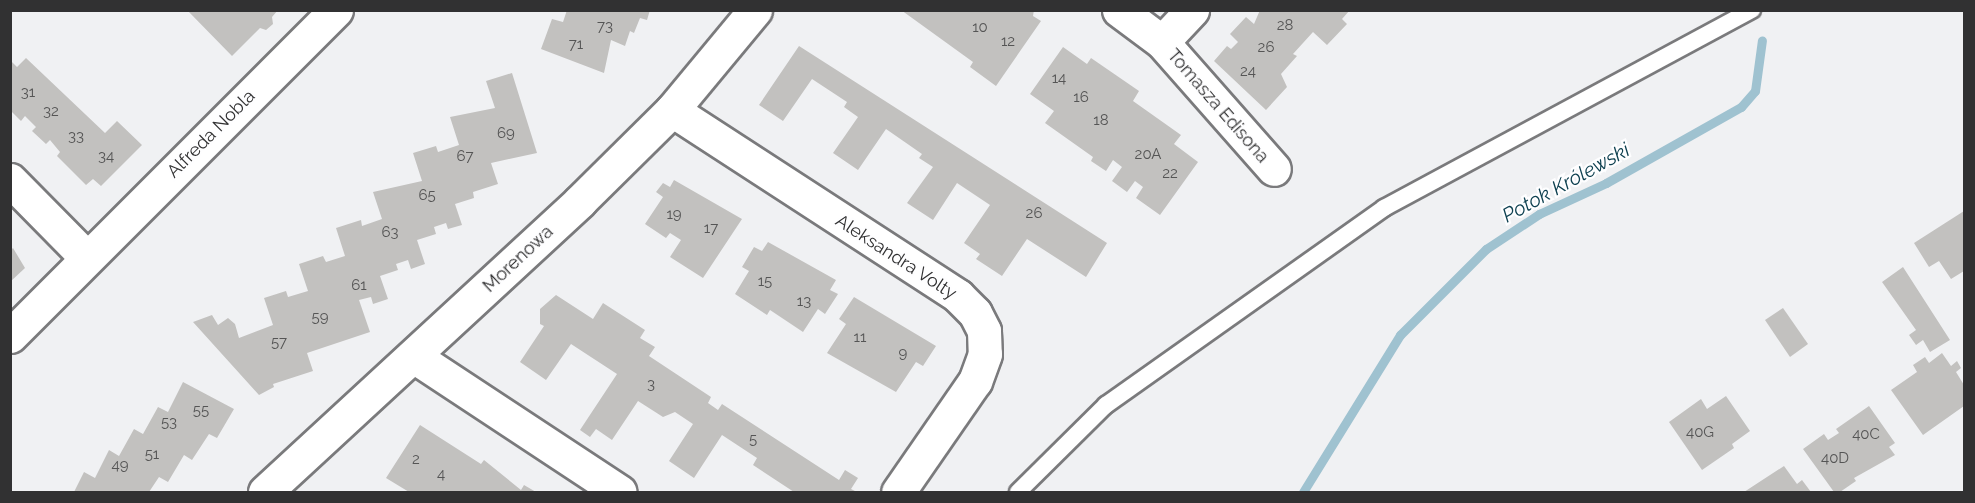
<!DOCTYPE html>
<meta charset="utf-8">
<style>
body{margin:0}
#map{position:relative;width:1975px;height:503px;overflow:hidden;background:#f0f1f3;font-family:Raleway,sans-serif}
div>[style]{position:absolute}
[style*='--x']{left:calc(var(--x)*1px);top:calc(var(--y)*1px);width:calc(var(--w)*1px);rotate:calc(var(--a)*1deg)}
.stream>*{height:9px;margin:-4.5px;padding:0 4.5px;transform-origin:4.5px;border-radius:4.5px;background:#9fc2d0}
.building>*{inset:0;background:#c2c1bf}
.roads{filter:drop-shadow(2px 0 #7a7a7c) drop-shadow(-2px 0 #7a7a7c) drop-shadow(0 2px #7a7a7c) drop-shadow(0 -2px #7a7a7c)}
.lane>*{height:16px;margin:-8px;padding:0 8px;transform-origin:8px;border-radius:8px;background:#fff}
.street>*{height:33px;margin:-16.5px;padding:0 16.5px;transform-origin:16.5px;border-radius:16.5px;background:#fff}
span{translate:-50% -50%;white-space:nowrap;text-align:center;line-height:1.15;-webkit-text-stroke:4.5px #fefeff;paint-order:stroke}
.number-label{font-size:15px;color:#555}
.number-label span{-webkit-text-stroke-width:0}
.street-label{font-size:18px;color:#313132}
.water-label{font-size:20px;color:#0e4050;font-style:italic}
.frame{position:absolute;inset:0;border:12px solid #313132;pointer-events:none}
</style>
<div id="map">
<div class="stream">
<i style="--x:1303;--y:492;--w:185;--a:-58.3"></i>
<i style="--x:1400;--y:335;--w:122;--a:-45"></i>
<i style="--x:1486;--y:249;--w:64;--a:-33.4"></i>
<i style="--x:1539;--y:214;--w:74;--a:-24.8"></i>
<i style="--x:1606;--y:183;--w:155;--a:-29.4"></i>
<i style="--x:1741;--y:107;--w:21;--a:-49"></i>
<i style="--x:1755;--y:91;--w:51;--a:-82.2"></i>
</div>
<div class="building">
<i style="clip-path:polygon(187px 10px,278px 10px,272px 17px,273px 24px,266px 30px,260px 28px,232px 56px)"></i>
<i style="clip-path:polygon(567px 10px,650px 10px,647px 20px,640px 18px,634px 33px,630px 31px,625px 46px,611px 40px,604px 73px,541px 49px,552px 19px,563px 22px)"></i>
<i style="clip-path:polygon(901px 10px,1034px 10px,1033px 16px,1041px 21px,996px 86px,970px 67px,973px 62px)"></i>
<i style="clip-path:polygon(1260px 10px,1350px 10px,1342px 19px,1347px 24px,1327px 45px,1313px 32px,1293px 54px,1297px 56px,1281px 74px,1287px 87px,1266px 110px,1214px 61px,1227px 46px,1231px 49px,1238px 42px,1230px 34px,1246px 17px,1254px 24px)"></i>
<i style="clip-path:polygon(799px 46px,1107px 243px,1086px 277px,1027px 239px,1002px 276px,976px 259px,980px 254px,964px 243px,990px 205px,957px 183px,933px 220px,907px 203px,933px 167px,919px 158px,922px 154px,886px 129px,858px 170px,833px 153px,858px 117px,844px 107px,847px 102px,812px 79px,783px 121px,759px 105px)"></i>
<i style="clip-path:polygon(1063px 47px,1087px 64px,1091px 58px,1139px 91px,1133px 101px,1181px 135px,1174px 144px,1198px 162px,1160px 215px,1136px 198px,1143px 187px,1135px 181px,1127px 192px,1112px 181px,1122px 167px,1113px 160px,1106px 171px,1091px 161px,1093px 157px,1045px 123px,1054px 111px,1030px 94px)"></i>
<i style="clip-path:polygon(26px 58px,105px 133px,117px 121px,142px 145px,101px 186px,93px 179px,86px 185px,57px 156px,60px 152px,50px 140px,46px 144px,32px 131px,36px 127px,25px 116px,21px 121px,10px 110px,10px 60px,17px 67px)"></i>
<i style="clip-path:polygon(512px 73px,537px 153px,491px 163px,498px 184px,473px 192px,474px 198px,455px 204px,462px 225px,448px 229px,446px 223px,434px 227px,436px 234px,417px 240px,425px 264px,411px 269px,408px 260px,396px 264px,398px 270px,380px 276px,388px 299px,373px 304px,371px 297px,359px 300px,370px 332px,307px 353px,313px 371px,273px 384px,274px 387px,259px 395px,193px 322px,212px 315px,218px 325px,228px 318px,235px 324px,239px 338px,273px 325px,264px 298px,286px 291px,288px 297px,308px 291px,299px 264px,323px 256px,326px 262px,345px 256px,336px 228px,361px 220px,362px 226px,382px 219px,373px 192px,422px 181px,413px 153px,436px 146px,438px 152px,459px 145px,450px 117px,495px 108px,486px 81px)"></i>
<i style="clip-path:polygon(674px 180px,742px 219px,703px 278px,670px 257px,681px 240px,670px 233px,666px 238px,645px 224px,663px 197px,656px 192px,663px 183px,670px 187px)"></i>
<i style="clip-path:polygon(1964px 211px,1964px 271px,1951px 279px,1939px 261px,1929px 267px,1914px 243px)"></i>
<i style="clip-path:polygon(768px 242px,836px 280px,830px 290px,838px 294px,825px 314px,818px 309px,803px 332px,770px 310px,767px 315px,735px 294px,749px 271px,742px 267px,754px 247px,762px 251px)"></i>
<i style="clip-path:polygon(13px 248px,25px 268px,10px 282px,10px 251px)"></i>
<i style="clip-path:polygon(1903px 267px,1950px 340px,1930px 352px,1923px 340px,1916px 345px,1909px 335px,1916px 330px,1882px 282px)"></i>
<i style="clip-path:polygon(556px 295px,593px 319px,603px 303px,645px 330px,640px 338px,655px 347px,649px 356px,711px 397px,708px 403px,718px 410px,722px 404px,839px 480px,845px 470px,858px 478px,851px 489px,857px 492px,794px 492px,753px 465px,757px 458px,722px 435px,694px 478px,669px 461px,693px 424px,675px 412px,663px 417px,638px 401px,612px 440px,596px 429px,590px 437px,580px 430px,617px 374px,571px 344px,546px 380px,520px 362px,544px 326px,540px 324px,540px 309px)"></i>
<i style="clip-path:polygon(854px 297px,936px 346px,923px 366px,916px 362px,896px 392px,827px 353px,846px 324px,839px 319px)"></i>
<i style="clip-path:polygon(1783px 308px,1808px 344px,1790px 357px,1765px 320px)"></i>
<i style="clip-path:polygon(1942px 353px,1951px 366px,1957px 361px,1961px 368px,1956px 372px,1964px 385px,1964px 406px,1923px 435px,1891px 390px,1917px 372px,1913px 365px,1925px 357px,1929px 363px)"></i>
<i style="clip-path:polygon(183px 382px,234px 409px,217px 438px,209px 434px,192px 460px,184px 455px,168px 482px,159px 477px,149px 492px,74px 492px,84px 472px,95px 478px,109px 450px,119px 456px,134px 429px,143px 434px,158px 407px,168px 412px)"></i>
<i style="clip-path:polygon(1726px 396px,1750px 431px,1732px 444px,1734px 448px,1702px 470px,1669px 422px,1701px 399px,1707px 409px)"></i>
<i style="clip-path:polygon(1869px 406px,1895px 443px,1889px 447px,1895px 455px,1854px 478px,1856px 481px,1840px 492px,1834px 492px,1803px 449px,1824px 434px,1828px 440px,1839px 433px,1836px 429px)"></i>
<i style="clip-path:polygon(420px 425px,481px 464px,484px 460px,521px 490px,524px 485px,536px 492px,409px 492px,386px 478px)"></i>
<i style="clip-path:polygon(1784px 466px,1797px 484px,1802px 480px,1811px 492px,1744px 492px)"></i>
</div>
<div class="roads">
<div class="lane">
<i style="--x:1018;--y:492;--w:124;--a:-44.7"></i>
<i style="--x:1106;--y:405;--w:341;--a:-35.3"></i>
<i style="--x:1384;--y:208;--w:418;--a:-28.3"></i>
</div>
<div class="street">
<i style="--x:1119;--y:10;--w:54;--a:36.7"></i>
<i style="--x:1162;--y:42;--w:169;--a:48.6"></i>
<i style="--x:1162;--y:42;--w:44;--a:-46.8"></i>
<i style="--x:672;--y:110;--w:341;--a:33"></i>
<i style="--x:958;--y:296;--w:24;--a:45"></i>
<i style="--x:975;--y:313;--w:20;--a:63"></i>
<i style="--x:984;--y:331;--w:23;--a:88"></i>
<i style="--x:985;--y:354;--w:29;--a:110"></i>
<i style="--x:975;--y:381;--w:135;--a:124.7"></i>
<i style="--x:10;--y:180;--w:108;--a:45.4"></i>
<i style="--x:10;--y:336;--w:461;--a:-45"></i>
<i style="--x:415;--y:357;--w:245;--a:33.4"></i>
<i style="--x:265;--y:492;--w:429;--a:-42.7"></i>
<i style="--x:580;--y:201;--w:129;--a:-44.7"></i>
<i style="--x:672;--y:110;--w:130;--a:-50.3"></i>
</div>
</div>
<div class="number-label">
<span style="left:1285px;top:26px">28</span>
<span style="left:605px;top:27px">73</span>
<span style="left:980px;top:28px">10</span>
<span style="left:1008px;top:42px">12</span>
<span style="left:576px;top:45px">71</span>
<span style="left:1266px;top:48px">26</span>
<span style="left:1248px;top:72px">24</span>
<span style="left:1059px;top:79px">14</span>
<span style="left:28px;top:93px">31</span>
<span style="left:1081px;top:98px">16</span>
<span style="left:51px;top:112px">32</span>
<span style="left:1101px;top:121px">18</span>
<span style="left:506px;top:134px">69</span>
<span style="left:76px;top:137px">33</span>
<span style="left:1148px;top:155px">20A</span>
<span style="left:106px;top:157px">34</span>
<span style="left:465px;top:157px">67</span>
<span style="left:1170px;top:174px">22</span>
<span style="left:427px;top:196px">65</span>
<span style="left:1034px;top:214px">26</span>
<span style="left:674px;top:215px">19</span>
<span style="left:711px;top:229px">17</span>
<span style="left:390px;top:233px">63</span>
<span style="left:765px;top:282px">15</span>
<span style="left:359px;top:286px">61</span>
<span style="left:804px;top:302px">13</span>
<span style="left:320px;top:318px">59</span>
<span style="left:860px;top:338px">11</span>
<span style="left:279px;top:343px">57</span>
<span style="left:903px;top:354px">9</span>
<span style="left:651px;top:385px">3</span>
<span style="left:201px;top:411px">55</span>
<span style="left:169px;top:423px">53</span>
<span style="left:1700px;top:433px">40G</span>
<span style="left:1866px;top:435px">40C</span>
<span style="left:753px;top:440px">5</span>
<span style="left:152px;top:455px">51</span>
<span style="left:1835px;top:459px">40D</span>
<span style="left:416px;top:460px">2</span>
<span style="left:120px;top:466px">49</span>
<span style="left:441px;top:475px">4</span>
</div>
<div class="street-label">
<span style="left:1218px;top:106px;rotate:49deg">Tomasza Edisona</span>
<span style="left:211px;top:134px;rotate:-45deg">Alfreda Nobla</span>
<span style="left:896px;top:257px;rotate:33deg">Aleksandra Volty</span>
<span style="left:518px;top:259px;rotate:-43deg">Morenowa</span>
</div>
<div class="water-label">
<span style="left:1566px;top:183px;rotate:-29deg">Potok Królewski</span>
</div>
<div class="frame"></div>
</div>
